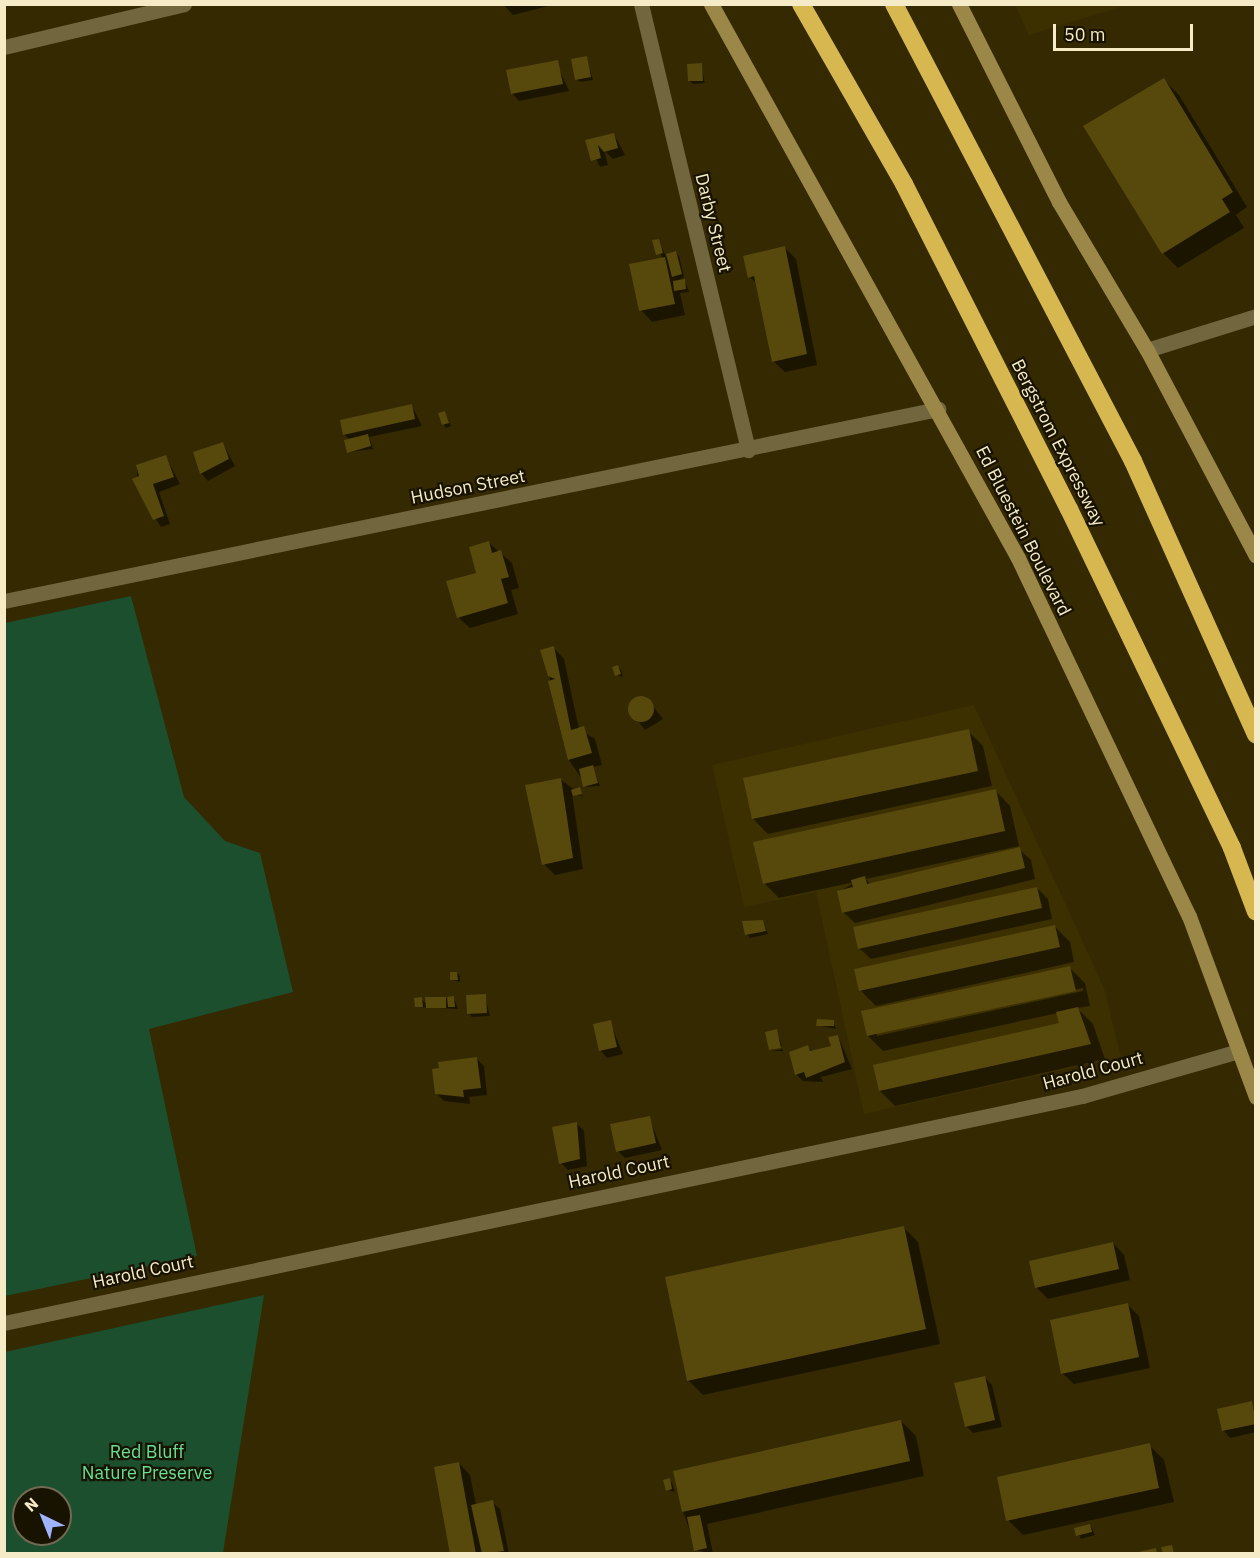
<!DOCTYPE html>
<style>
body{margin:0}
#map{position:relative;width:1260px;height:1558px;overflow:hidden;background:#342900;font-family:"IBM Plex Sans",sans-serif}
div>[style]{position:absolute}
[style*='--x']{left:calc(var(--x)*1px);top:calc(var(--y)*1px);width:calc(var(--w)*1px);rotate:calc(var(--a)*1deg)}
.built>*{inset:0;background:#3c3000}
.green>*{inset:0;background:#1b4f2e}
.shadow>*{inset:0;background:#0007}
.building>*{inset:0;background:#57480c}
.round{border-radius:50%}
.street>*{height:15px;margin:-7.5px;padding:0 7.5px;transform-origin:7.5px;border-radius:7.5px;background:#72663f}
.secondary>*{height:15px;margin:-7.5px;padding:0 7.5px;transform-origin:7.5px;border-radius:7.5px;background:#9b8748}
.highway>*{height:18px;margin:-9px;padding:0 9px;transform-origin:9px;border-radius:9px;background:#d7b850}
span{translate:-50% -50%;white-space:nowrap;text-align:center;line-height:1.15;-webkit-text-stroke:4.5px #181200;paint-order:stroke}
.street-label{font-size:18px;color:#f6ebc7}
.park-label{font-size:18px;color:#66e192}
.frame{position:absolute;inset:0;border:6px solid #f6ebc7;pointer-events:none}
.north{position:absolute;left:12px;top:1486px;width:60px;height:60px;box-sizing:border-box;background:#181200;border:2px solid #716950;border-radius:50%;rotate:317deg;font-size:16px;font-weight:700;line-height:24px;text-align:center;color:#f6ebc7}
.north::after{content:'';display:block;margin:auto;width:21px;height:27px;background:#a0b3fd;clip-path:polygon(50% 0,100% 100%,50% 72%,0 100%)}
.scale{position:absolute;left:1053px;top:24px;width:140px;height:27px;box-sizing:border-box;border:3px solid #f6ebc7;border-top:0;padding-left:8px;font-size:18px;line-height:21px;white-space:nowrap;color:#f6ebc7;-webkit-text-stroke:4px #181200;paint-order:stroke}
</style>
<div id="map">
<div class="built">
<i style="clip-path:polygon(1015px 5px,1127px 5px,1029px 35px)"></i>
<i style="clip-path:polygon(974px 705px,1104px 988px,1121px 1057px,864px 1114px,816px 892px,744px 907px,712px 765px)"></i>
</div>
<div class="green">
<i style="clip-path:polygon(131px 596px,184px 797px,225px 841px,260px 853px,293px 992px,149px 1029px,197px 1256px,5px 1296px,5px 623px)"></i>
<i style="clip-path:polygon(evenodd,264px 1295px,223px 1553px,5px 1553px,5px 1352px,264px 1295px,24px 1498px,60px 1498px,60px 1534px,24px 1534px,24px 1498px)"></i>
</div>
<div class="shadow">
<i style="clip-path:polygon(503px 4px,556px 4px,513px 15px)"></i>
<i style="clip-path:polygon(586px 58px,593px 80px,580px 82px,577px 79px)"></i>
<i style="clip-path:polygon(556px 62px,569px 91px,519px 101px,512px 93px)"></i>
<i style="clip-path:polygon(701px 65px,705px 83px,693px 84px,690px 81px)"></i>
<i style="clip-path:polygon(1164px 80px,1179px 95px,1247px 207px,1236px 215px,1244px 228px,1178px 268px,1163px 253px)"></i>
<i style="clip-path:polygon(614px 134px,625px 155px,613px 159px,604px 150px,608px 165px,600px 167px,587px 141px)"></i>
<i style="clip-path:polygon(658px 240px,670px 264px,676px 253px,679px 256px,684px 277px,676px 282px,685px 281px,689px 292px,680px 293px,685px 315px,652px 322px,641px 310px,662px 259px)"></i>
<i style="clip-path:polygon(785px 248px,796px 259px,817px 365px,785px 372px,773px 361px,757px 284px,750px 277px)"></i>
<i style="clip-path:polygon(412px 406px,422px 426px,369px 437px,373px 449px,348px 452px,350px 440px,344px 434px)"></i>
<i style="clip-path:polygon(445px 413px,451px 426px,446px 428px,443px 424px)"></i>
<i style="clip-path:polygon(223px 444px,235px 466px,208px 481px,201px 473px)"></i>
<i style="clip-path:polygon(166px 457px,180px 484px,159px 492px,170px 524px,161px 527px,137px 488px,137px 467px)"></i>
<i style="clip-path:polygon(489px 543px,512px 563px,519px 588px,511px 590px,518px 614px,470px 628px,458px 617px)"></i>
<i style="clip-path:polygon(553px 647px,564px 659px,579px 729px,595px 739px,602px 765px,593px 767px,600px 786px,587px 787px,569px 760px,549px 675px)"></i>
<i style="clip-path:polygon(618px 667px,621px 670px,623px 677px,617px 675px)"></i>
<i style="clip-path:polygon(645px 696px,663px 719px,645px 730px,628px 708px)"></i>
<i style="clip-path:polygon(968px 731px,983px 746px,992px 786px,768px 834px,753px 819px)"></i>
<i style="clip-path:polygon(560px 779px,584px 797px,572px 793px,583px 869px,555px 875px,544px 864px)"></i>
<i style="clip-path:polygon(995px 790px,1010px 806px,1019px 846px,866px 879px,871px 885px,1019px 849px,1031px 860px,1035px 879px,855px 923px,843px 912px,839px 892px,855px 882px,779px 898px,764px 883px)"></i>
<i style="clip-path:polygon(1037px 888px,1048px 899px,1052px 919px,871px 959px,859px 948px)"></i>
<i style="clip-path:polygon(763px 921px,768px 934px,750px 938px,747px 934px)"></i>
<i style="clip-path:polygon(1055px 927px,1070px 942px,1074px 962px,876px 1006px,861px 991px,856px 970px)"></i>
<i style="clip-path:polygon(evenodd,1070px 968px,1085px 983px,1090px 1006px,1077px 1008px,1093px 1024px,1105px 1059px,895px 1106px,880px 1091px,875px 1066px,1060px 1024px,1058px 1013px,883px 1051px,868px 1036px,863px 1013px,1070px 968px,1083px 988px,1083px 991px,877px 1036px,877px 1033px,1083px 988px)"></i>
<i style="clip-path:polygon(457px 973px,460px 976px,460px 982px,452px 980px)"></i>
<i style="clip-path:polygon(485px 996px,490px 1016px,472px 1017px,469px 1014px)"></i>
<i style="clip-path:polygon(446px 998px,454px 998px,458px 1009px,417px 1007px,421px 999px,427px 1004px)"></i>
<i style="clip-path:polygon(833px 1021px,836px 1029px,818px 1025px)"></i>
<i style="clip-path:polygon(610px 1022px,623px 1054px,607px 1058px,600px 1050px)"></i>
<i style="clip-path:polygon(777px 1031px,782px 1046px,771px 1050px,767px 1033px)"></i>
<i style="clip-path:polygon(838px 1036px,852px 1069px,821px 1077px,823px 1082px,803px 1081px,796px 1074px,808px 1047px,813px 1052px,832px 1047px)"></i>
<i style="clip-path:polygon(783px 1049px,783px 1051px,772px 1051px)"></i>
<i style="clip-path:polygon(476px 1058px,484px 1066px,487px 1095px,469px 1097px,470px 1104px,444px 1101px,437px 1094px)"></i>
<i style="clip-path:polygon(649px 1117px,662px 1150px,625px 1158px,618px 1151px)"></i>
<i style="clip-path:polygon(577px 1124px,584px 1131px,587px 1166px,568px 1170px,561px 1163px)"></i>
<i style="clip-path:polygon(903px 1227px,918px 1242px,940px 1344px,703px 1395px,688px 1380px)"></i>
<i style="clip-path:polygon(1113px 1243px,1124px 1255px,1130px 1280px,1048px 1299px,1037px 1288px,1031px 1262px)"></i>
<i style="clip-path:polygon(1128px 1305px,1139px 1316px,1150px 1368px,1074px 1384px,1062px 1373px)"></i>
<i style="clip-path:polygon(985px 1378px,992px 1385px,1002px 1427px,973px 1433px,966px 1426px)"></i>
<i style="clip-path:polygon(1252px 1403px,1256px 1432px,1230px 1438px,1223px 1430px)"></i>
<i style="clip-path:polygon(901px 1421px,916px 1436px,924px 1476px,707px 1524px,713px 1554px,696px 1550px,683px 1511px)"></i>
<i style="clip-path:polygon(1149px 1445px,1164px 1460px,1174px 1502px,1023px 1535px,1008px 1520px)"></i>
<i style="clip-path:polygon(459px 1463px,470px 1475px,476px 1505px,492px 1502px,500px 1509px,509px 1554px,452px 1554px)"></i>
<i style="clip-path:polygon(669px 1480px,672px 1483px,675px 1492px,667px 1490px)"></i>
<i style="clip-path:polygon(1090px 1525px,1095px 1535px,1081px 1539px,1076px 1529px)"></i>
</div>
<div class="building">
<i style="clip-path:polygon(587px 56px,591px 77px,575px 80px,571px 59px)"></i>
<i style="clip-path:polygon(558px 60px,563px 84px,511px 94px,506px 70px)"></i>
<i style="clip-path:polygon(702px 63px,703px 81px,688px 81px,687px 64px)"></i>
<i style="clip-path:polygon(1164px 78px,1233px 192px,1222px 199px,1230px 212px,1162px 254px,1083px 126px)"></i>
<i style="clip-path:polygon(614px 133px,618px 148px,604px 152px,598px 145px,601px 158px,591px 161px,585px 140px)"></i>
<i style="clip-path:polygon(659px 239px,663px 253px,656px 255px,652px 240px)"></i>
<i style="clip-path:polygon(785px 246px,807px 354px,772px 362px,754px 276px,748px 278px,743px 256px)"></i>
<i style="clip-path:polygon(676px 251px,682px 274px,672px 277px,666px 254px)"></i>
<i style="clip-path:polygon(665px 257px,675px 304px,639px 311px,629px 264px)"></i>
<i style="clip-path:polygon(685px 279px,686px 289px,674px 291px,673px 281px)"></i>
<i style="clip-path:polygon(412px 404px,415px 419px,343px 435px,340px 420px)"></i>
<i style="clip-path:polygon(445px 411px,449px 423px,442px 425px,438px 413px)"></i>
<i style="clip-path:polygon(368px 434px,371px 446px,347px 453px,344px 440px)"></i>
<i style="clip-path:polygon(223px 442px,229px 459px,200px 474px,193px 452px)"></i>
<i style="clip-path:polygon(166px 455px,174px 477px,153px 484px,164px 516px,153px 520px,132px 479px,139px 476px,136px 465px)"></i>
<i style="clip-path:polygon(489px 541px,492px 553px,501px 550px,509px 577px,501px 579px,508px 603px,457px 618px,446px 581px,476px 573px,469px 547px)"></i>
<i style="clip-path:polygon(554px 646px,571px 730px,584px 726px,592px 753px,568px 760px,548px 681px,555px 679px,548px 676px,540px 650px)"></i>
<i style="clip-path:polygon(618px 665px,621px 674px,615px 676px,612px 667px)"></i>
<i class="round" style="left:628px;top:696px;width:26px;height:26px"></i>
<i style="clip-path:polygon(969px 729px,978px 771px,752px 819px,743px 778px)"></i>
<i style="clip-path:polygon(593px 765px,598px 783px,583px 787px,579px 769px)"></i>
<i style="clip-path:polygon(561px 778px,573px 858px,542px 865px,525px 785px)"></i>
<i style="clip-path:polygon(580px 787px,582px 794px,573px 796px,571px 790px)"></i>
<i style="clip-path:polygon(996px 789px,1005px 831px,763px 884px,753px 842px)"></i>
<i style="clip-path:polygon(1020px 847px,1025px 868px,842px 913px,837px 891px,853px 887px,851px 880px,865px 876px,867px 884px)"></i>
<i style="clip-path:polygon(1037px 887px,1042px 908px,858px 949px,853px 927px)"></i>
<i style="clip-path:polygon(763px 920px,766px 931px,745px 935px,742px 921px)"></i>
<i style="clip-path:polygon(1055px 925px,1060px 947px,859px 991px,854px 969px)"></i>
<i style="clip-path:polygon(1070px 966px,1076px 991px,867px 1036px,861px 1011px)"></i>
<i style="clip-path:polygon(450px 972px,457px 972px,458px 980px,450px 980px)"></i>
<i style="clip-path:polygon(486px 994px,487px 1013px,467px 1014px,466px 995px)"></i>
<i style="clip-path:polygon(454px 996px,455px 1007px,448px 1007px,447px 997px)"></i>
<i style="clip-path:polygon(422px 997px,423px 1007px,415px 1007px,414px 998px)"></i>
<i style="clip-path:polygon(425px 997px,446px 997px,446px 1008px,426px 1008px)"></i>
<i style="clip-path:polygon(1078px 1007px,1091px 1044px,879px 1091px,873px 1065px,1059px 1023px,1056px 1012px)"></i>
<i style="clip-path:polygon(817px 1019px,834px 1020px,834px 1026px,816px 1026px)"></i>
<i style="clip-path:polygon(611px 1020px,617px 1047px,599px 1051px,593px 1024px)"></i>
<i style="clip-path:polygon(777px 1029px,781px 1048px,769px 1050px,765px 1032px)"></i>
<i style="clip-path:polygon(838px 1035px,845px 1062px,806px 1078px,804px 1072px,795px 1075px,789px 1052px,808px 1045px,810px 1051px,831px 1046px,828px 1037px)"></i>
<i style="clip-path:polygon(477px 1057px,481px 1088px,463px 1090px,464px 1097px,435px 1094px,432px 1069px,439px 1068px,438px 1062px)"></i>
<i style="clip-path:polygon(650px 1116px,656px 1143px,616px 1152px,610px 1124px)"></i>
<i style="clip-path:polygon(577px 1122px,580px 1159px,559px 1164px,552px 1127px)"></i>
<i style="clip-path:polygon(904px 1226px,926px 1329px,687px 1381px,665px 1277px)"></i>
<i style="clip-path:polygon(1113px 1242px,1119px 1269px,1035px 1288px,1029px 1261px)"></i>
<i style="clip-path:polygon(1128px 1303px,1139px 1357px,1061px 1374px,1050px 1320px)"></i>
<i style="clip-path:polygon(985px 1376px,995px 1420px,965px 1427px,954px 1383px)"></i>
<i style="clip-path:polygon(1252px 1401px,1256px 1424px,1222px 1431px,1217px 1409px)"></i>
<i style="clip-path:polygon(901px 1420px,910px 1461px,682px 1512px,673px 1471px)"></i>
<i style="clip-path:polygon(1150px 1443px,1159px 1488px,1006px 1521px,997px 1477px)"></i>
<i style="clip-path:polygon(459px 1462px,476px 1554px,450px 1554px,434px 1467px)"></i>
<i style="clip-path:polygon(670px 1478px,672px 1489px,666px 1491px,663px 1480px)"></i>
<i style="clip-path:polygon(493px 1500px,504px 1551px,482px 1554px,471px 1505px)"></i>
<i style="clip-path:polygon(700px 1515px,707px 1548px,694px 1551px,687px 1517px)"></i>
<i style="clip-path:polygon(1090px 1524px,1092px 1532px,1076px 1536px,1074px 1528px)"></i>
<i style="clip-path:polygon(1172px 1545px,1174px 1554px,1163px 1554px,1161px 1547px)"></i>
<i style="clip-path:polygon(1156px 1548px,1157px 1554px,1135px 1554px,1134px 1553px)"></i>
</div>
<div class="street">
<i style="--x:641;--y:4;--w:459;--a:76.5"></i>
<i style="--x:4;--y:47;--w:185;--a:-13.4"></i>
<i style="--x:1147;--y:350;--w:114;--a:-17.3"></i>
<i style="--x:4;--y:601;--w:954;--a:-11.62"></i>
<i style="--x:4;--y:1323;--w:1102;--a:-11.89"></i>
<i style="--x:1082;--y:1096;--w:163;--a:-16"></i>
</div>
<div class="secondary">
<i style="--x:711;--y:4;--w:633;--a:61.01"></i>
<i style="--x:1018;--y:558;--w:397;--a:64.5"></i>
<i style="--x:1189;--y:916;--w:193;--a:69.7"></i>
<i style="--x:959;--y:4;--w:222;--a:63.2"></i>
<i style="--x:1059;--y:202;--w:172;--a:59.3"></i>
<i style="--x:1147;--y:350;--w:233;--a:62.1"></i>
</div>
<div class="highway">
<i style="--x:801;--y:4;--w:207;--a:60.2"></i>
<i style="--x:904;--y:184;--w:364;--a:63.1"></i>
<i style="--x:1069;--y:509;--w:376;--a:64.3"></i>
<i style="--x:1232;--y:848;--w:68;--a:69.4"></i>
<i style="--x:894;--y:4;--w:516;--a:62.39"></i>
<i style="--x:1133;--y:461;--w:300;--a:65.8"></i>
</div>
<div class="street-label">
<span style="left:713px;top:223px;rotate:76deg">Darby Street</span>
<span style="left:1058px;top:443px;rotate:63deg">Bergstrom Expressway</span>
<span style="left:468px;top:487px;rotate:-11deg">Hudson Street</span>
<span style="left:1023px;top:531px;rotate:63deg">Ed Bluestein Boulevard</span>
<span style="left:1093px;top:1071px;rotate:-15deg">Harold Court</span>
<span style="left:619px;top:1172px;rotate:-12deg">Harold Court</span>
<span style="left:143px;top:1272px;rotate:-12deg">Harold Court</span>
</div>
<div class="park-label">
<span style="left:147px;top:1463px">Red Bluff<br>Nature Preserve</span>
</div>
<div class="frame"></div>
<div class="north">N</div>
<div class="scale">50 m</div>
</div>
